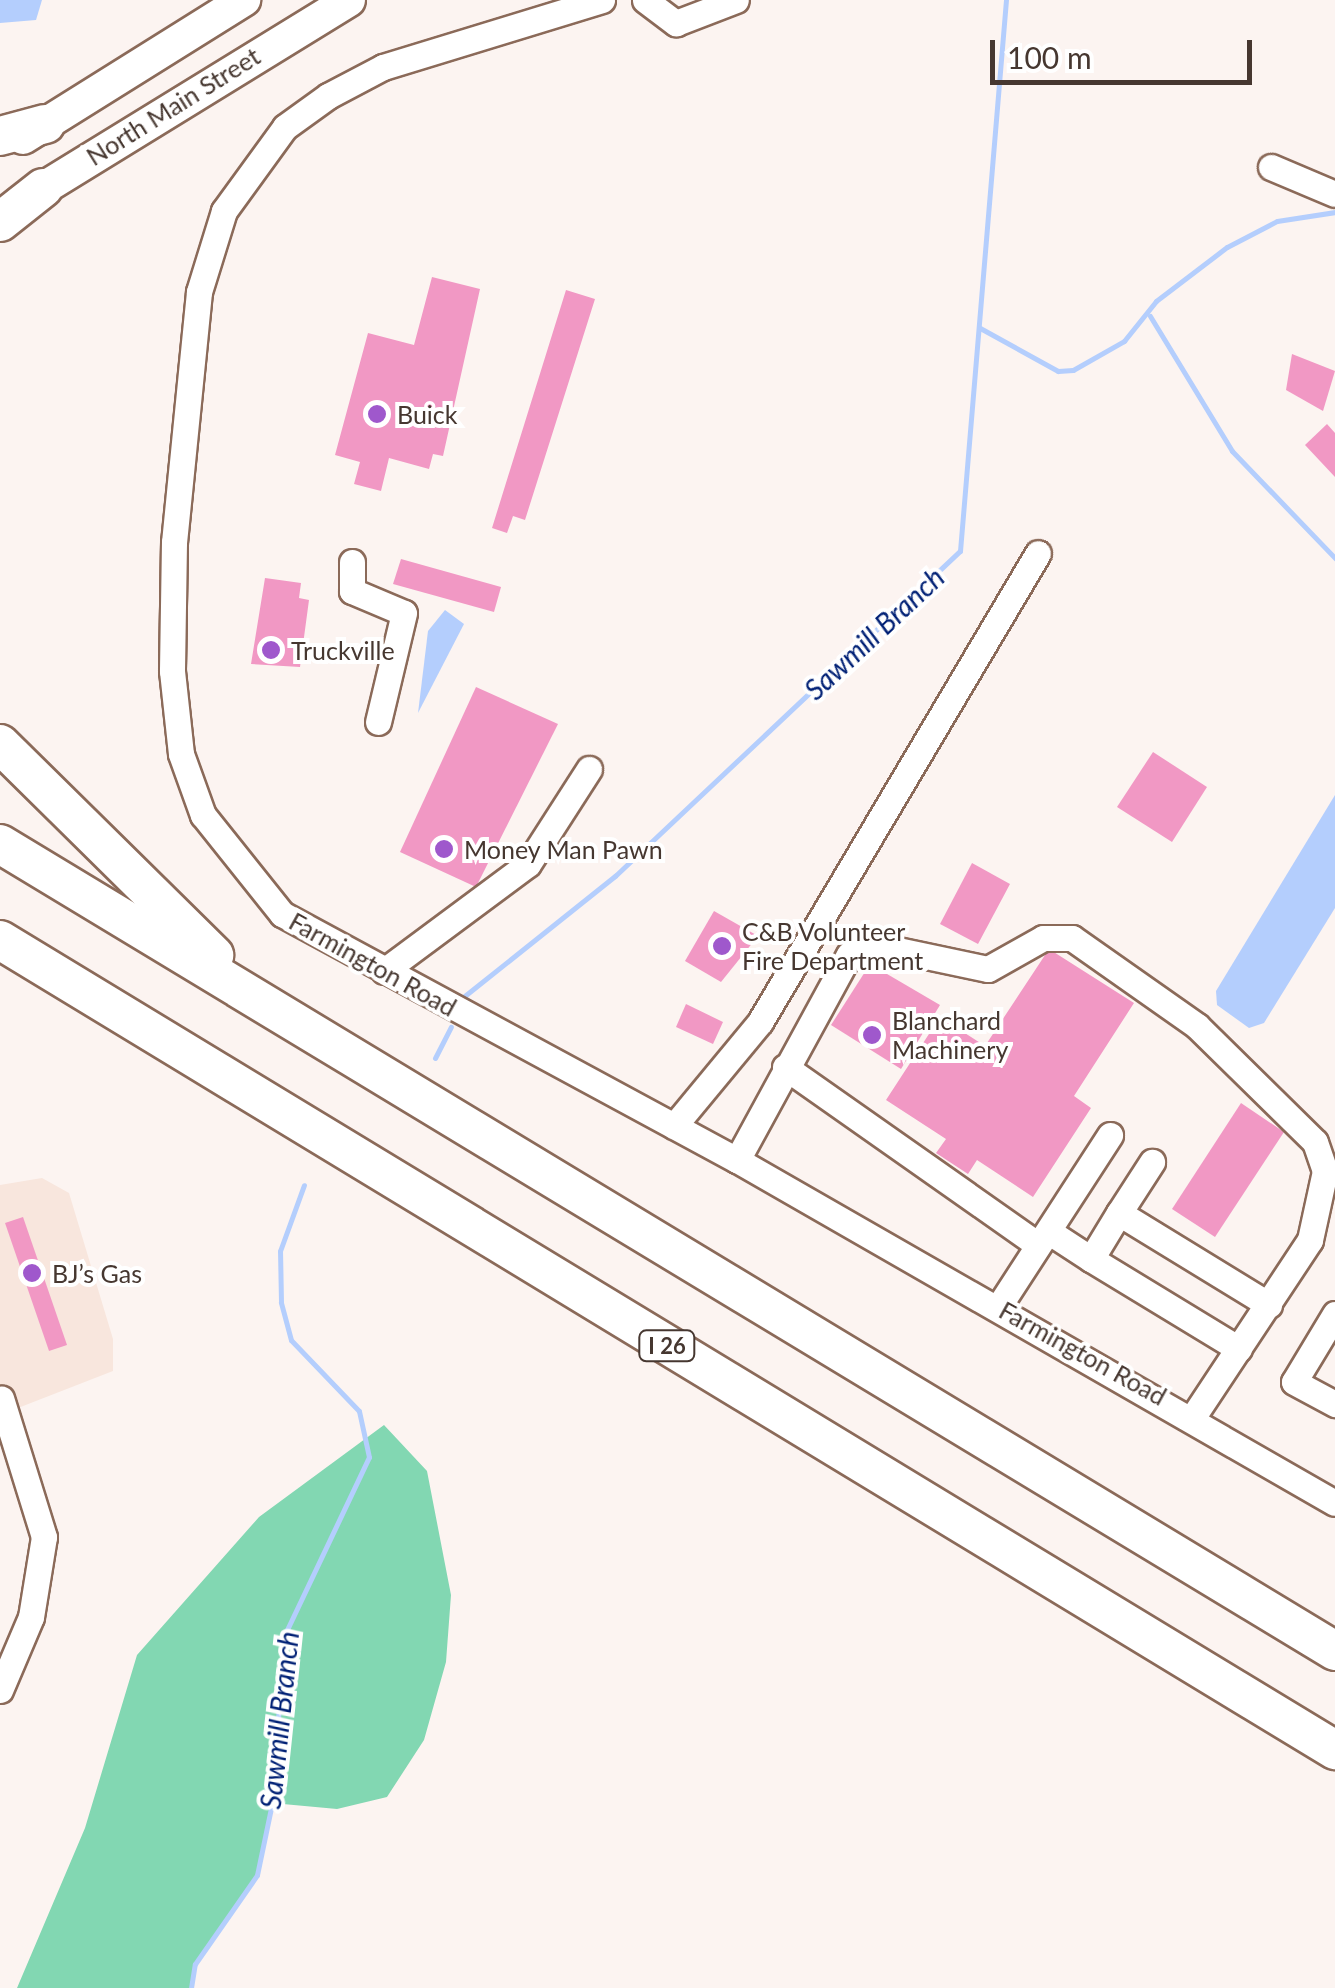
<!DOCTYPE html>
<meta charset="utf-8">
<style>
body{margin:0}
#map{position:relative;width:1335px;height:1988px;overflow:hidden;background:#fcf4f1;font-family:Lato,sans-serif}
div>[style]{position:absolute}
[style*='--x']{left:calc(var(--x)*1px);top:calc(var(--y)*1px);width:calc(var(--w)*1px);rotate:calc(var(--a)*1deg)}
.built>*{inset:0;background:#f8e6dd}
.green>*{inset:0;background:#82d7b2}
.water>*{inset:0;background:#b4cefd}
.stream>*{height:5px;margin:-2.5px;padding:0 2.5px;transform-origin:2.5px;border-radius:2.5px;background:#b4cefd}
.building>*{inset:0;background:#f198c4}
.roads{filter:drop-shadow(2px 0 #8b6a59) drop-shadow(-2px 0 #8b6a59) drop-shadow(0 2px #8b6a59) drop-shadow(0 -2px #8b6a59)}
.minor>*{height:25px;margin:-12.5px;padding:0 12.5px;transform-origin:12.5px;border-radius:12.5px;background:#fff}
.major>*{height:32px;margin:-16px;padding:0 16px;transform-origin:16px;border-radius:16px;background:#fff}
.highway>*{height:38px;margin:-19px;padding:0 19px;transform-origin:19px;border-radius:19px;background:#fff}
.dots>*{width:28px;height:28px;translate:-50% -50%;box-sizing:border-box;border:5px solid #fff;border-radius:50%}
span{translate:-50% -50%;white-space:nowrap;text-align:center;line-height:1.15;-webkit-text-stroke:8px #fff;paint-order:stroke}
.shield-label span{padding:2px 8px;background:#fff;border:2px solid;border-radius:8px;-webkit-text-stroke-width:0}
.shield-label{font-size:22px;color:#463730;font-weight:700}
.street-label{font-size:25px;color:#463730}
.poi-label{font-size:25px;color:#463730}
.left{translate:0 -50%;text-align:left}
.water-label{font-size:28px;color:#002075;font-style:italic}
.scale{position:absolute;left:990px;top:40px;width:262px;height:45px;box-sizing:border-box;border:5px solid #463730;border-top:0;padding-left:12px;font-size:30px;line-height:35px;white-space:nowrap;color:#463730;-webkit-text-stroke:8px #fff;paint-order:stroke}
</style>
<div id="map">
<div class="built">
<i style="clip-path:polygon(42px 1178px,69px 1193px,113px 1339px,113px 1371px,0 1415px,0 1185px)"></i>
</div>
<div class="green">
<i style="clip-path:polygon(384px 1425px,427px 1471px,451px 1595px,446px 1662px,424px 1740px,387px 1797px,337px 1809px,272px 1803px,257px 1875px,195px 1964px,191px 1988px,17px 1988px,85px 1828px,137px 1655px,259px 1517px)"></i>
</div>
<div class="water">
<i style="clip-path:polygon(0 0,42px 0,36px 20px,0 23px)"></i>
<i style="clip-path:polygon(445px 610px,464px 624px,418px 713px,428px 631px)"></i>
<i style="clip-path:polygon(1335px 795px,1335px 908px,1264px 1023px,1249px 1028px,1217px 1005px,1216px 991px)"></i>
</div>
<div class="stream">
<i style="--x:1150;--y:316;--w:158;--a:58.7"></i>
<i style="--x:1232;--y:451;--w:149;--a:46.1"></i>
<i style="--x:980;--y:328;--w:89;--a:28.9"></i>
<i style="--x:1058;--y:371;--w:15;--a:-4"></i>
<i style="--x:1073;--y:370;--w:59;--a:-29.6"></i>
<i style="--x:1124;--y:341;--w:51;--a:-51.3"></i>
<i style="--x:1156;--y:301;--w:89;--a:-37.3"></i>
<i style="--x:1227;--y:247;--w:56;--a:-27.5"></i>
<i style="--x:1277;--y:221;--w:59;--a:-8.8"></i>
<i style="--x:462;--y:998;--w:196;--a:-38.6"></i>
<i style="--x:615;--y:876;--w:474;--a:-43.3"></i>
<i style="--x:960;--y:551;--w:553;--a:-85.23"></i>
<i style="--x:435;--y:1058;--w:35;--a:-63"></i>
<i style="--x:191;--y:1988;--w:24;--a:-81"></i>
<i style="--x:195;--y:1964;--w:108;--a:-55.1"></i>
<i style="--x:257;--y:1875;--w:74;--a:-78.2"></i>
<i style="--x:272;--y:1803;--w:167;--a:-85.9"></i>
<i style="--x:284;--y:1636;--w:198;--a:-64.6"></i>
<i style="--x:369;--y:1457;--w:47;--a:-102.3"></i>
<i style="--x:359;--y:1411;--w:98;--a:-133.8"></i>
<i style="--x:291;--y:1340;--w:39;--a:-105"></i>
<i style="--x:281;--y:1302;--w:51;--a:-91.1"></i>
<i style="--x:280;--y:1251;--w:70;--a:-70"></i>
</div>
<div class="building">
<i style="clip-path:polygon(432px 277px,480px 289px,443px 456px,433px 454px,429px 469px,389px 458px,381px 491px,354px 484px,360px 462px,335px 455px,368px 333px,414px 345px)"></i>
<i style="clip-path:polygon(566px 290px,595px 299px,525px 520px,513px 516px,507px 533px,492px 528px)"></i>
<i style="clip-path:polygon(1292px 354px,1335px 371px,1323px 411px,1286px 390px)"></i>
<i style="clip-path:polygon(1327px 424px,1335px 433px,1335px 477px,1305px 445px)"></i>
<i style="clip-path:polygon(401px 559px,501px 587px,494px 612px,393px 584px)"></i>
<i style="clip-path:polygon(265px 578px,301px 583px,299px 598px,309px 600px,300px 667px,251px 664px)"></i>
<i style="clip-path:polygon(476px 687px,558px 724px,476px 887px,400px 852px)"></i>
<i style="clip-path:polygon(1153px 752px,1207px 787px,1172px 842px,1117px 807px)"></i>
<i style="clip-path:polygon(972px 863px,1010px 884px,978px 944px,940px 924px)"></i>
<i style="clip-path:polygon(714px 911px,758px 936px,721px 982px,685px 961px)"></i>
<i style="clip-path:polygon(1049px 949px,1134px 1003px,1074px 1096px,1091px 1108px,1033px 1197px,977px 1160px,968px 1174px,936px 1153px,946px 1139px,886px 1100px,940px 1017px,985px 1046px)"></i>
<i style="clip-path:polygon(870px 964px,940px 1005px,901px 1069px,831px 1025px)"></i>
<i style="clip-path:polygon(686px 1004px,723px 1022px,713px 1044px,676px 1027px)"></i>
<i style="clip-path:polygon(1241px 1103px,1284px 1132px,1215px 1237px,1172px 1209px)"></i>
<i style="clip-path:polygon(23px 1217px,67px 1345px,49px 1351px,5px 1223px)"></i>
</div>
<div class="roads">
<div class="minor">
<i style="--x:602;--y:0;--w:229;--a:163"></i>
<i style="--x:383;--y:67;--w:62;--a:152.2"></i>
<i style="--x:328;--y:96;--w:53;--a:144.2"></i>
<i style="--x:285;--y:127;--w:104;--a:126"></i>
<i style="--x:224;--y:211;--w:85;--a:107.2"></i>
<i style="--x:199;--y:292;--w:251;--a:95.7"></i>
<i style="--x:174;--y:542;--w:129;--a:90.9"></i>
<i style="--x:172;--y:671;--w:83;--a:83.8"></i>
<i style="--x:181;--y:754;--w:65;--a:70.2"></i>
<i style="--x:203;--y:815;--w:127;--a:51.4"></i>
<i style="--x:282;--y:914;--w:517;--a:28.4"></i>
<i style="--x:737;--y:1160;--w:689;--a:29.84"></i>
<i style="--x:645;--y:0;--w:39;--a:37"></i>
<i style="--x:676;--y:23;--w:64;--a:-21"></i>
<i style="--x:1271;--y:167;--w:69;--a:22.9"></i>
<i style="--x:352;--y:562;--w:29;--a:90"></i>
<i style="--x:352;--y:591;--w:56;--a:22.9"></i>
<i style="--x:404;--y:613;--w:112;--a:103.4"></i>
<i style="--x:384;--y:971;--w:179;--a:-36.6"></i>
<i style="--x:528;--y:864;--w:113;--a:-57.3"></i>
<i style="--x:785;--y:1067;--w:309;--a:35.1"></i>
<i style="--x:674;--y:1126;--w:135;--a:-50.4"></i>
<i style="--x:760;--y:1022;--w:545;--a:-59.34"></i>
<i style="--x:737;--y:1160;--w:234;--a:-61.4"></i>
<i style="--x:849;--y:955;--w:27;--a:-22"></i>
<i style="--x:874;--y:945;--w:116;--a:11.9"></i>
<i style="--x:988;--y:969;--w:63;--a:-29.4"></i>
<i style="--x:1043;--y:938;--w:29;--a:0"></i>
<i style="--x:1072;--y:938;--w:153;--a:35.1"></i>
<i style="--x:1197;--y:1026;--w:165;--a:44.5"></i>
<i style="--x:1315;--y:1142;--w:31;--a:71"></i>
<i style="--x:1325;--y:1171;--w:71;--a:102.3"></i>
<i style="--x:1310;--y:1240;--w:210;--a:123.5"></i>
<i style="--x:1119;--y:1213;--w:61;--a:-57.1"></i>
<i style="--x:1051;--y:1233;--w:48;--a:33"></i>
<i style="--x:1091;--y:1259;--w:54;--a:-58.7"></i>
<i style="--x:1119;--y:1213;--w:176;--a:31.5"></i>
<i style="--x:1091;--y:1259;--w:173;--a:31.3"></i>
<i style="--x:999;--y:1306;--w:204;--a:-57"></i>
<i style="--x:1335;--y:1314;--w:79;--a:121.1"></i>
<i style="--x:1294;--y:1382;--w:47;--a:28.2"></i>
<i style="--x:0;--y:1690;--w:79;--a:-67"></i>
<i style="--x:31;--y:1617;--w:81;--a:-80.8"></i>
<i style="--x:44;--y:1537;--w:145;--a:-107.2"></i>
</div>
<div class="major">
<i style="--x:23;--y:138;--w:261;--a:-32"></i>
<i style="--x:21;--y:202;--w:385;--a:-31.6"></i>
</div>
<div class="highway">
<i style="--x:0;--y:136;--w:47;--a:-14.9"></i>
<i style="--x:0;--y:222;--w:55;--a:-38.3"></i>
<i style="--x:0;--y:744;--w:301;--a:44.6"></i>
<i style="--x:0;--y:844;--w:1560;--a:31.15"></i>
<i style="--x:0;--y:940;--w:1562;--a:31.25"></i>
</div>
</div>
<div class="dots">
<i style="left:377px;top:414px;background:#9f58cc"></i>
<i style="left:271px;top:650px;background:#9f58cc"></i>
<i style="left:444px;top:849px;background:#9f58cc"></i>
<i style="left:722px;top:946px;background:#9f58cc"></i>
<i style="left:872px;top:1035px;background:#9f58cc"></i>
<i style="left:32px;top:1273px;background:#9f58cc"></i>
</div>
<div class="shield-label">
<span style="left:667px;top:1346px">I 26</span>
</div>
<div class="street-label">
<span style="left:173px;top:106px;rotate:-32deg">North Main Street</span>
<span style="left:373px;top:964px;rotate:29deg">Farmington Road</span>
<span style="left:1083px;top:1353px;rotate:29deg">Farmington Road</span>
</div>
<div class="poi-label">
<span class="left" style="left:397px;top:414px">Buick</span>
<span class="left" style="left:291px;top:650px">Truckville</span>
<span class="left" style="left:464px;top:849px">Money Man Pawn</span>
<span class="left" style="left:742px;top:946px">C&amp;B Volunteer<br>Fire Department</span>
<span class="left" style="left:892px;top:1035px">Blanchard<br>Machinery</span>
<span class="left" style="left:52px;top:1273px">BJ’s Gas</span>
</div>
<div class="water-label">
<span style="left:874px;top:633px;rotate:-43deg">Sawmill Branch</span>
<span style="left:279px;top:1720px;rotate:-84deg">Sawmill Branch</span>
</div>
<div class="scale">100 m</div>
</div>
